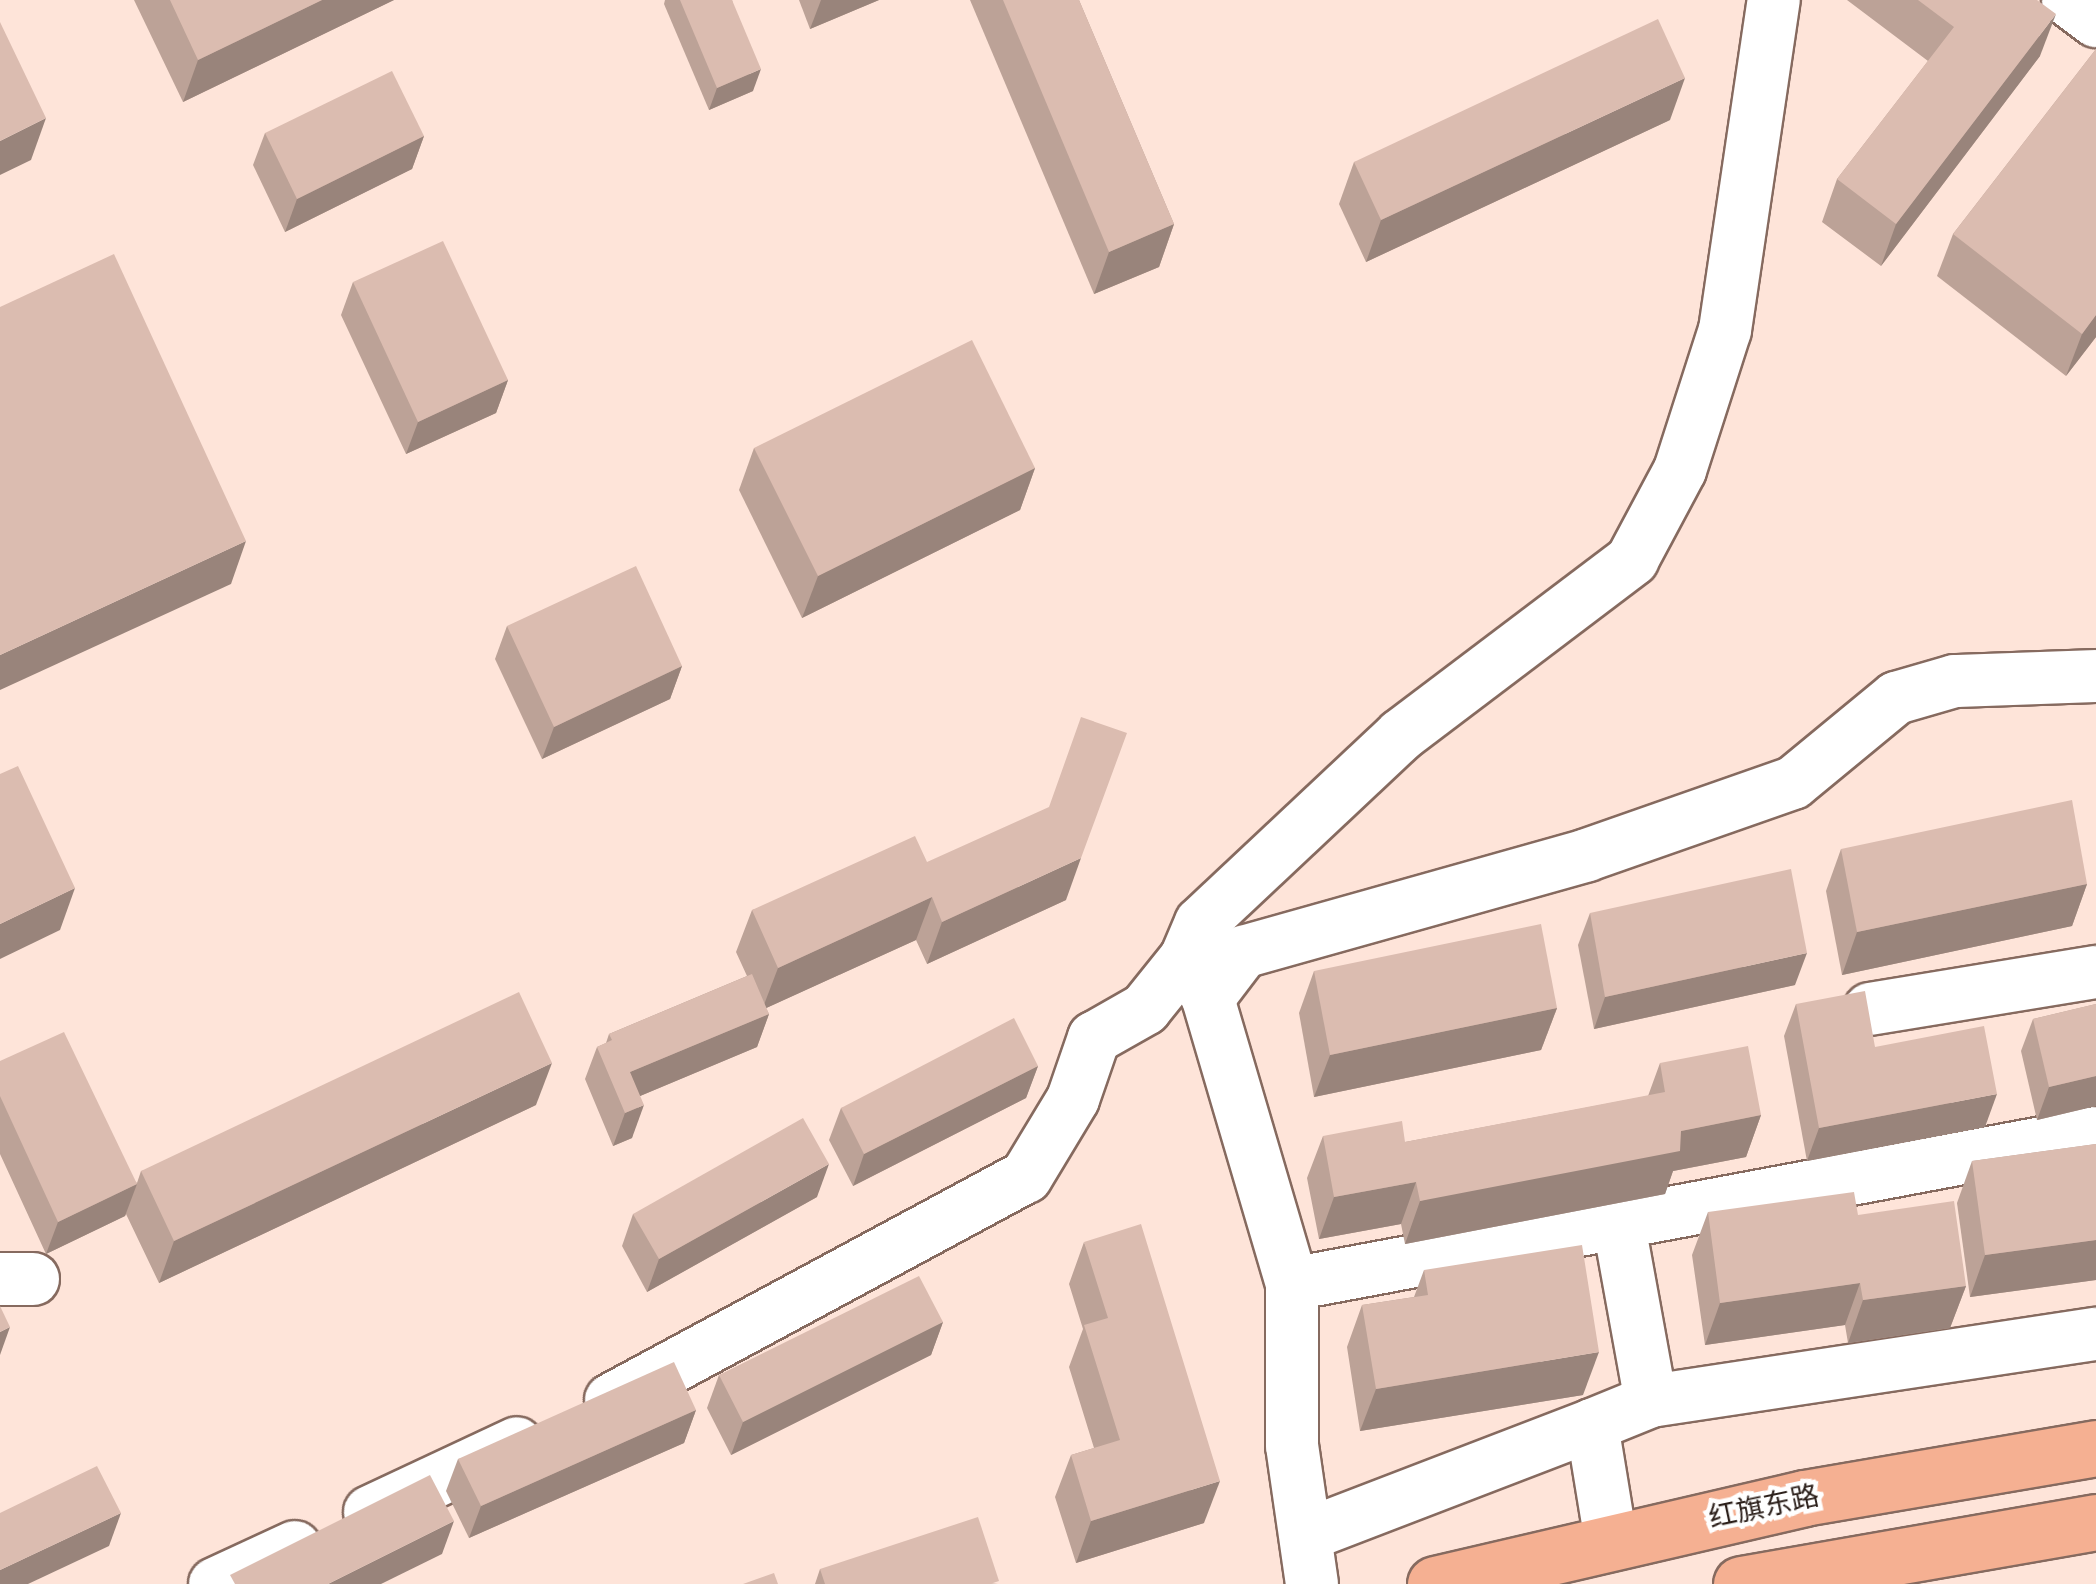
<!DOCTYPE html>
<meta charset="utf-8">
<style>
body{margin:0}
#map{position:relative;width:2096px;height:1584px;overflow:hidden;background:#fee4d9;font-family:"DejaVu Sans","Noto Sans SC",sans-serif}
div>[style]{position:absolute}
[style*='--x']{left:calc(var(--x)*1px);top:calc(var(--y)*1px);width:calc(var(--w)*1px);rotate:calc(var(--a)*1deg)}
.roads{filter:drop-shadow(2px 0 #866a5f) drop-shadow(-2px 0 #866a5f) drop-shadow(0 2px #866a5f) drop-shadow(0 -2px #866a5f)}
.minor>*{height:52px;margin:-26px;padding:0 26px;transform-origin:26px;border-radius:26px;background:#fff}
.major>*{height:55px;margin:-27.5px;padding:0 27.5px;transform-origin:27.5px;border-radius:27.5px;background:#f5b092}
.wall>*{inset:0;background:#bca297}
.shaded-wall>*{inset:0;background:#99847b}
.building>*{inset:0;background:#dbbcb0}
span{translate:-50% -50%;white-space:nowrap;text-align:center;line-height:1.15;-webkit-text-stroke:9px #fff;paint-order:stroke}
.street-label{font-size:28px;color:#2c201b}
</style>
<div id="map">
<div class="roads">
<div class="minor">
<i style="--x:2068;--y:0;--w:35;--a:37"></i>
<i style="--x:1208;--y:998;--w:58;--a:-52.7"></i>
<i style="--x:1243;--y:952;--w:357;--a:-15.7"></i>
<i style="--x:1587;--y:855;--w:218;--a:-19.3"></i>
<i style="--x:1793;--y:783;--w:134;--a:-39.5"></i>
<i style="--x:1896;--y:698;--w:61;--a:-16.1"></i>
<i style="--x:1955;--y:681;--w:141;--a:-2"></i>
<i style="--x:1870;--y:1009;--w:229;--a:-9.3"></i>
<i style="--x:1618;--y:1220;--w:184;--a:79.7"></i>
<i style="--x:0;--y:1279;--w:33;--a:0"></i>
<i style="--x:1292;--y:1284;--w:818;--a:-10.64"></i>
<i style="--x:611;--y:1400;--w:471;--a:-28.3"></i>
<i style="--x:1026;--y:1177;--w:91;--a:-58.9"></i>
<i style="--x:1073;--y:1099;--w:65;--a:-71"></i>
<i style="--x:1094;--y:1038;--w:59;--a:-29.6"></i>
<i style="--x:1145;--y:1009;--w:65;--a:-51.2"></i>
<i style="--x:1592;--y:1425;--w:64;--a:-22.1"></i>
<i style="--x:1651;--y:1401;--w:450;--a:-8.6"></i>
<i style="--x:370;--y:1512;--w:162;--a:-25.1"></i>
<i style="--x:1306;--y:1535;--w:306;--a:-21"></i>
<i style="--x:1592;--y:1425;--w:118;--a:80.7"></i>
<i style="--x:215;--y:1584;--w:88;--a:-24.8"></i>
<i style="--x:1312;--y:1584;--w:139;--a:-98.2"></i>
<i style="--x:1292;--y:1446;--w:162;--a:-90"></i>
<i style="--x:1292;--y:1284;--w:298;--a:-106.4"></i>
<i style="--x:1208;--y:998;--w:46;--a:-118.8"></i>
<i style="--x:1186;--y:958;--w:38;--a:-67"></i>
<i style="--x:1201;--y:923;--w:274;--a:-43.2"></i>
<i style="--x:1401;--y:735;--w:290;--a:-37.1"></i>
<i style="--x:1632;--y:560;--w:102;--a:-61.9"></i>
<i style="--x:1680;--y:470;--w:147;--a:-72.2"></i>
<i style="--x:1725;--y:330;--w:334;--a:-81.6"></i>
</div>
<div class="major">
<i style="--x:1435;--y:1584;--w:379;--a:-13.1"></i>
<i style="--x:1804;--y:1498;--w:296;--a:-9.7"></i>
<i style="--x:1741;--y:1584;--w:360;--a:-9.9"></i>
</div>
</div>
<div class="wall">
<i style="clip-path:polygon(134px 0,394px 0,183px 102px)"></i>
<i style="clip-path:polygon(665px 0,732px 0,753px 91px,709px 110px,664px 4px)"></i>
<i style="clip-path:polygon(799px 0,879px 0,810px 29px)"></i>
<i style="clip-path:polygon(970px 0,1079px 0,1174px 224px,1159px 267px,1094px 294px)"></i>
<i style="clip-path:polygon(1847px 0,2037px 0,2040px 56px,1881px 266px,1822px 222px,1837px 179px,1928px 61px)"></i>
<i style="clip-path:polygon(2096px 49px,2096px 337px,2066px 376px,1937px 276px,1953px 234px)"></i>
<i style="clip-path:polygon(1670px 120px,1366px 262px,1339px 204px,1354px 162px)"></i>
<i style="clip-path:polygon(265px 133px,424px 136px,412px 169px,285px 232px,253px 165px)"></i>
<i style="clip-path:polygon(353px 282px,508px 380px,496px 413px,406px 454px,341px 315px)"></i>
<i style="clip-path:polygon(754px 448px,1035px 468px,1020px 510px,802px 618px,739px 490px)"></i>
<i style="clip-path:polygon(507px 626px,682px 666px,670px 699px,542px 759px,495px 659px)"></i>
<i style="clip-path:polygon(1841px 849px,2087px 884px,2072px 926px,1842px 975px,1826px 891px)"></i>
<i style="clip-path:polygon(927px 862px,1066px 900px,927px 964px,916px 940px,766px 1008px,769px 1014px,757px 1047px,640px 1096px,632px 1138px,613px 1146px,585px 1079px,597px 1047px,606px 1043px,609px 1034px,747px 976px,736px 952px,752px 910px)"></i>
<i style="clip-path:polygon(1590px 913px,1795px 985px,1594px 1029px,1578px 945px)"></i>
<i style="clip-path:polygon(1314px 971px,1557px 1008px,1541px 1050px,1314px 1097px,1299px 1013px)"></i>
<i style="clip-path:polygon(1796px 1004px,1875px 1047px,1985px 1127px,1807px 1161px,1784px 1036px)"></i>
<i style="clip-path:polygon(2096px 1004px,2096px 1106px,2037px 1120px,2021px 1051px,2033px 1019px)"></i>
<i style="clip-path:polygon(0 1061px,137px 1183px,141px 1171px,536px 1105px,159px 1283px,126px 1214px,125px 1216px,46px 1254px,0 1154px)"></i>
<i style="clip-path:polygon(1660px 1063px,1761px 1115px,1746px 1157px,1673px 1171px,1665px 1194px,1405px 1244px,1401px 1224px,1319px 1239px,1307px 1178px,1323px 1136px,1405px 1142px,1648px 1096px)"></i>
<i style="clip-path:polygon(1038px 1066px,1026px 1098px,853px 1186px,829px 1140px,841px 1108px)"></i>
<i style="clip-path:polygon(2096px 1144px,2096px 1280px,1970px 1297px,1957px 1203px,1972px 1161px)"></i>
<i style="clip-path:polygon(817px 1197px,647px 1292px,622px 1246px,633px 1214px)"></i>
<i style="clip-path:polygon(1708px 1212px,1858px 1215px,1966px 1286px,1950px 1328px,1848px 1343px,1845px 1325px,1705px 1345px,1692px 1255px)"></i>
<i style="clip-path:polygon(1084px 1242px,1204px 1523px,1076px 1563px,1055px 1497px,1071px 1455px,1094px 1448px,1069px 1367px,1083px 1329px,1069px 1284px)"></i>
<i style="clip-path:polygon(1424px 1270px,1583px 1395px,1360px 1431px,1347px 1347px,1362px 1305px,1414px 1297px)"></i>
<i style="clip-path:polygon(943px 1322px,931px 1355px,731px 1455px,707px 1408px,719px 1375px)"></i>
<i style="clip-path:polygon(696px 1410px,684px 1443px,469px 1538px,446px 1491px,458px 1459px)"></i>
<i style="clip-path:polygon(820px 1569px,998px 1584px,815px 1584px)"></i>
</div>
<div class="shaded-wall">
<i style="clip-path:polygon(322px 0,394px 0,183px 102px,198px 60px)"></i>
<i style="clip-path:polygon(821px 0,879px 0,810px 29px)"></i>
<i style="clip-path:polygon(2056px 14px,2040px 56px,1881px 266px,1896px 224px)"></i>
<i style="clip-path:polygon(761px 69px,753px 91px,709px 110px,717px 88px)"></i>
<i style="clip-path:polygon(1685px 78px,1670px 120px,1366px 262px,1381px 220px)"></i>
<i style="clip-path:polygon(46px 118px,31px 160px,0 175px,0 141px)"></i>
<i style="clip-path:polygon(424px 136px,412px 169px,285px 232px,297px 199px)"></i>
<i style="clip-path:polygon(1174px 224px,1159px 267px,1094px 294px,1109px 252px)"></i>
<i style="clip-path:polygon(2096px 315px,2096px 337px,2066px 376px,2082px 334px)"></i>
<i style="clip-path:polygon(508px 380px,496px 413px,406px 454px,418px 422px)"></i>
<i style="clip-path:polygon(1035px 468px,1020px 510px,802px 618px,818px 576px)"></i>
<i style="clip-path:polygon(246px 541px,231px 584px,0 690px,0 655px)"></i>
<i style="clip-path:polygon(682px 666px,670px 699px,542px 759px,554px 727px)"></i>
<i style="clip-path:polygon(1081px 858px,1066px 900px,927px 964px,942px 922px)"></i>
<i style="clip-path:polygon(2087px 884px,2072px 926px,1842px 975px,1857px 932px)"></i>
<i style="clip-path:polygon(75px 888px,60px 930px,0 959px,0 924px)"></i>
<i style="clip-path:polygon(932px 897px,916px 940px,762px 1010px,778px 968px)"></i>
<i style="clip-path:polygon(1807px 953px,1795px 985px,1594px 1029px,1605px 997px)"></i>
<i style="clip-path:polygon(1557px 1008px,1541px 1050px,1314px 1097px,1330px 1055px)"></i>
<i style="clip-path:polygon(769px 1014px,757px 1047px,621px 1104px,630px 1072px)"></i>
<i style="clip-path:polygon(552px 1063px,536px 1105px,159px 1283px,174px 1241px)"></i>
<i style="clip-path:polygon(1038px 1066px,1026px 1098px,853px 1186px,864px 1154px)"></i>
<i style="clip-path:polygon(2096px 1076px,2096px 1106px,2037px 1120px,2049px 1087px)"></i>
<i style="clip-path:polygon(1997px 1094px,1985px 1127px,1807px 1161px,1819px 1128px)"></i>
<i style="clip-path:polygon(644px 1105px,632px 1138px,613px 1146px,625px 1113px)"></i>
<i style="clip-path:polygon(1761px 1115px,1746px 1157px,1673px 1171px,1665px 1194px,1405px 1244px,1420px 1201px,1681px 1131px)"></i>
<i style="clip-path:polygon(829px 1164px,817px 1197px,647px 1292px,659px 1259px)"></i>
<i style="clip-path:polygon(1416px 1182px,1401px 1224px,1319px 1239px,1334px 1197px)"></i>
<i style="clip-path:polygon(137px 1184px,125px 1216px,46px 1254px,58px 1222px)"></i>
<i style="clip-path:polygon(2096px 1240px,2096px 1280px,1970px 1297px,1985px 1255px)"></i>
<i style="clip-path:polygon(1860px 1283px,1845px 1325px,1705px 1345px,1720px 1303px)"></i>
<i style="clip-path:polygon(1966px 1286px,1950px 1328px,1848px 1343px,1863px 1300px)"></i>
<i style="clip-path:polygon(943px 1322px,931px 1355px,731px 1455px,743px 1422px)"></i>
<i style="clip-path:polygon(10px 1327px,0 1355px,0 1332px)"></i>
<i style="clip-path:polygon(1599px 1352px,1583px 1395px,1360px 1431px,1376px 1389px)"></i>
<i style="clip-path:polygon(696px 1410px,684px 1443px,469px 1538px,481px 1506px)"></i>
<i style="clip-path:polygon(1220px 1481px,1204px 1523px,1076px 1563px,1091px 1521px)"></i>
<i style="clip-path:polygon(121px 1513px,109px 1546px,28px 1584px,0 1584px,0 1570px)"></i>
<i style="clip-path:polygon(454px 1521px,442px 1554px,381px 1584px,328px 1584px)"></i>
</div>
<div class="building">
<i style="clip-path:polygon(170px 0,322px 0,198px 60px)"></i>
<i style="clip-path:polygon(680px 0,732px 0,761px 69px,717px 88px)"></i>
<i style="clip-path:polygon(1003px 0,1079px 0,1174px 224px,1109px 252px)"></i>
<i style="clip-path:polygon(1918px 0,2037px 0,2056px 14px,1896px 224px,1837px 179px,1954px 27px)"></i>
<i style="clip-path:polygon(1658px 19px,1685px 78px,1381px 220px,1354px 162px)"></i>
<i style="clip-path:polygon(0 22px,46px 118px,0 141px)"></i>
<i style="clip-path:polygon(2096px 49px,2096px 315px,2082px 334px,1953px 234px)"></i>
<i style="clip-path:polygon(392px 71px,424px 136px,297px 199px,265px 133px)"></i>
<i style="clip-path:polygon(443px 241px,508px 380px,418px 422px,353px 282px)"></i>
<i style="clip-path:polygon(114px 254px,246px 541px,0 655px,0 307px)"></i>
<i style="clip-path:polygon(972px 340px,1035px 468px,818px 576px,754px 448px)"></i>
<i style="clip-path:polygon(636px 566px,682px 666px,554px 727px,507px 626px)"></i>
<i style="clip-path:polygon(1081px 717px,1127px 733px,1081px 858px,942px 922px,932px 897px,778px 968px,752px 910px,915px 836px,927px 862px,1049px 807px)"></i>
<i style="clip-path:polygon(18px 766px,75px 888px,0 924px,0 774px)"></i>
<i style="clip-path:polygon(2072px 800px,2087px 884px,1857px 932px,1841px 849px)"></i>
<i style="clip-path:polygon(1791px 869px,1807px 953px,1605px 997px,1590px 913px)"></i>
<i style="clip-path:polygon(1541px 924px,1557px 1008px,1330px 1055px,1314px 971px)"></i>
<i style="clip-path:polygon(752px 974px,769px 1014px,630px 1072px,644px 1105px,625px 1113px,597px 1047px,612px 1040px,609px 1034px)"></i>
<i style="clip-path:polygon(1865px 991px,1875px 1047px,1984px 1026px,1997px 1094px,1819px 1128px,1796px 1004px)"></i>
<i style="clip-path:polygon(519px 992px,552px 1063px,174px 1241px,141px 1171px)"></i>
<i style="clip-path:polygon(2096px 1004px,2096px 1076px,2049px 1087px,2033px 1019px)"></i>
<i style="clip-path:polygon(1014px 1018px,1038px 1066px,864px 1154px,841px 1108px)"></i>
<i style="clip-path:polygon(64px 1032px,137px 1184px,58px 1222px,0 1096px,0 1061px)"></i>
<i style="clip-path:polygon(1748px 1046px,1761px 1115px,1681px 1131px,1680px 1151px,1420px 1201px,1416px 1182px,1334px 1197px,1323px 1136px,1402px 1121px,1405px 1142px,1665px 1092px,1660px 1063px)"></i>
<i style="clip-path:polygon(803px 1118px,829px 1164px,659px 1259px,633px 1214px)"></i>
<i style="clip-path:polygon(2096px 1144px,2096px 1240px,1985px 1255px,1972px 1161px)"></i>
<i style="clip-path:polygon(1854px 1192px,1858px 1215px,1954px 1201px,1966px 1286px,1863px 1300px,1860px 1283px,1720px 1303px,1708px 1212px)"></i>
<i style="clip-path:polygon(1141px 1224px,1220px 1481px,1091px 1521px,1071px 1455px,1120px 1440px,1084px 1325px,1108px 1318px,1084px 1242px)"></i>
<i style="clip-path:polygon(1582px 1245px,1599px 1352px,1376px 1389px,1362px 1305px,1428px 1295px,1424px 1270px)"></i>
<i style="clip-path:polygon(919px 1276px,943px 1322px,743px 1422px,719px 1375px)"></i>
<i style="clip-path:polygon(0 1306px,10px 1327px,0 1332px)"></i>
<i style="clip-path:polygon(674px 1362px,696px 1410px,481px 1506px,458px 1459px)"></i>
<i style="clip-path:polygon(97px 1466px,121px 1513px,0 1570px,0 1513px)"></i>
<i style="clip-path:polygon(430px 1475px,454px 1521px,328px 1584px,235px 1584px,230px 1575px)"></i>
<i style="clip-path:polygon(978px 1517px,999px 1581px,990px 1584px,825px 1584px,820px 1569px)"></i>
<i style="clip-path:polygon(774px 1573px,778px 1584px,743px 1584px)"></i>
</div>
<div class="street-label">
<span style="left:1764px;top:1507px;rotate:-12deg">红旗东路</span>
</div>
</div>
